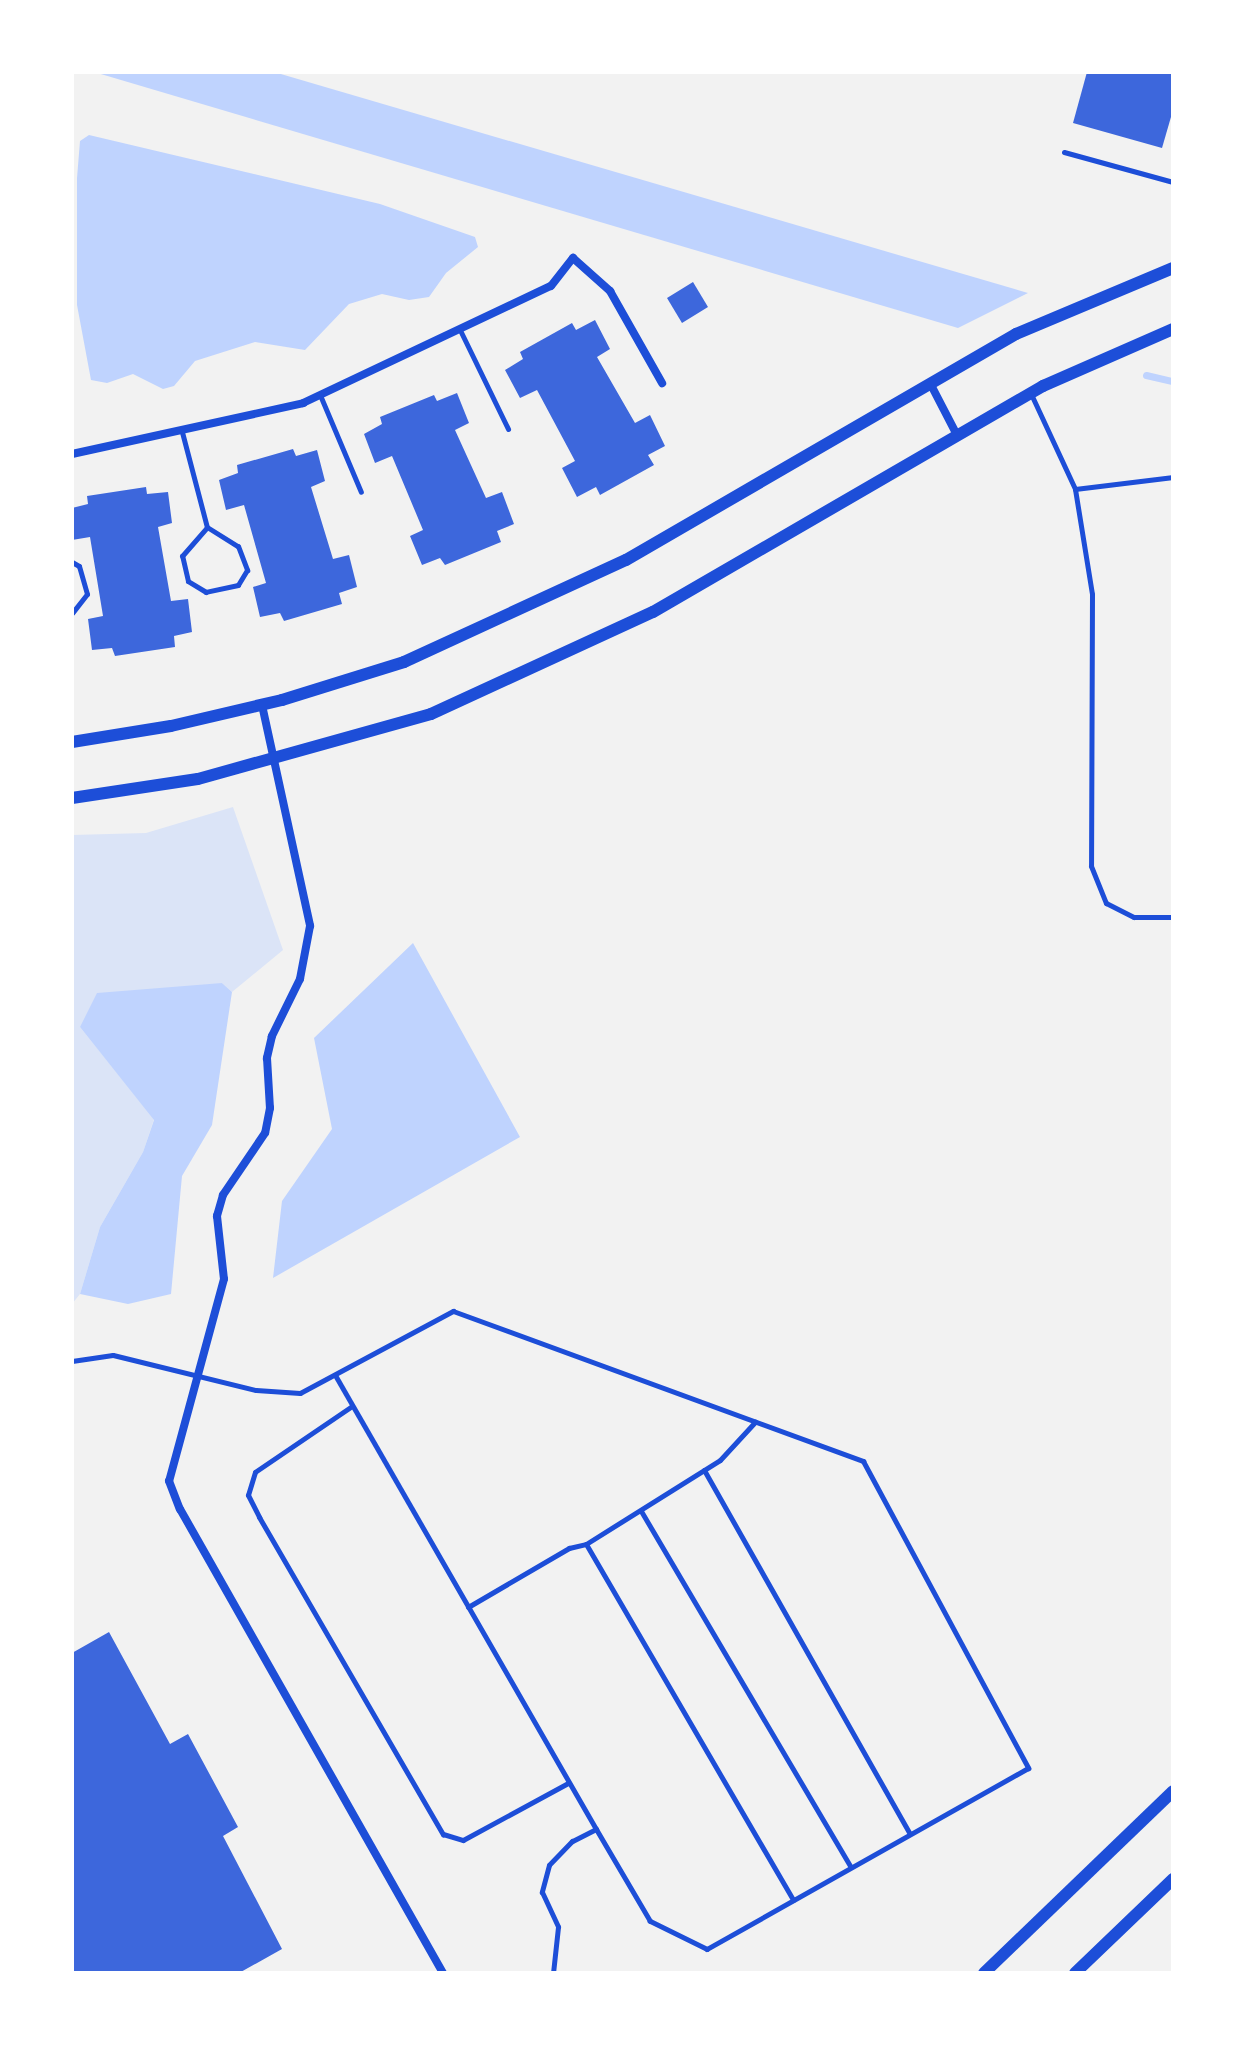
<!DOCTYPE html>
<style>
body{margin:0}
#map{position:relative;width:1245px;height:2045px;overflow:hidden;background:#f2f2f2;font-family:"Public Sans",sans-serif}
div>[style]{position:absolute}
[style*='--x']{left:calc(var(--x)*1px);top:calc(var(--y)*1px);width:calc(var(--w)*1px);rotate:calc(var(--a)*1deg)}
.green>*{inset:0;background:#dbe4f7}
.water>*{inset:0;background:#bfd3fe}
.stream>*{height:7px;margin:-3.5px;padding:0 3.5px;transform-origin:3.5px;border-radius:3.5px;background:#bfd3fe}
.building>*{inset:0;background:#3d67dc}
.service>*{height:5px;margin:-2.5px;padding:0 2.5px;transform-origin:2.5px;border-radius:2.5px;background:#1d4ed8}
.minor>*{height:8px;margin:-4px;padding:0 4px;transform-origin:4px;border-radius:4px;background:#1d4ed8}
.tertiary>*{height:12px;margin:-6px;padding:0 6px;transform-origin:6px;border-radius:6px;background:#1d4ed8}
span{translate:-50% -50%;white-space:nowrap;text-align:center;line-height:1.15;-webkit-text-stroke:8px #fff;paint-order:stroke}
.frame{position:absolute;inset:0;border:74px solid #fff;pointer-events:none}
</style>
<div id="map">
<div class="green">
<i style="clip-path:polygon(233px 807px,283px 950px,232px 992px,222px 983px,80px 1027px,154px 1119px,143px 1152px,100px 1227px,80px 1294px,72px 1304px,72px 835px,146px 833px)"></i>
</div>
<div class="water">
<i style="clip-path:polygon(94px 72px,274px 72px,1028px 293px,958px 328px)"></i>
<i style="clip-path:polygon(89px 135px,380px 204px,475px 237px,478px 247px,446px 273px,429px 297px,409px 300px,382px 294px,349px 304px,305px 350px,255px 342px,195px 361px,174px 386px,163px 389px,133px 374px,107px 383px,91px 380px,77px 305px,77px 178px,80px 141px)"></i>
<i style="clip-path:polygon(413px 943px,520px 1137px,273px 1278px,282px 1201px,332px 1129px,314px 1038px)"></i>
<i style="clip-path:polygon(222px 983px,232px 992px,212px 1125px,182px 1176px,171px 1294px,128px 1304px,80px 1294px,100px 1227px,143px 1152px,154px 1120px,80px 1027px,97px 993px)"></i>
</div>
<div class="stream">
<i style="--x:1146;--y:375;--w:28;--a:13"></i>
</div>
<div class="building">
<i style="clip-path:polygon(1087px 72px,1173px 72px,1173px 110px,1162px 148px,1073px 123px)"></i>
<i style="clip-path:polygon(693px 282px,708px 307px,682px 323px,667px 298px)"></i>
<i style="clip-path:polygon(595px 320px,610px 349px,597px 357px,635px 423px,650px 415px,665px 446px,648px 455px,654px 465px,600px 495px,596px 487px,577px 497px,562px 468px,575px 461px,537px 390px,520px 398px,505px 370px,523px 359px,520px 352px,572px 323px,576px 330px)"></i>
<i style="clip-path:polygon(457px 393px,469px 423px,455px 430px,486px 498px,502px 492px,514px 524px,497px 531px,501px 542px,445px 565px,440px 558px,422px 565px,410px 536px,423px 530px,392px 456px,375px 463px,364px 434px,382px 424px,380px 417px,434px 395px,437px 401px)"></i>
<i style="clip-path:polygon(293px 449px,296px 456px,317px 450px,325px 481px,311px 487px,333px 559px,349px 555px,357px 587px,339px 593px,342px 604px,284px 621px,280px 613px,260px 617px,253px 587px,266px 583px,244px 505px,226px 510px,219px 480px,238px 473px,237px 465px)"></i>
<i style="clip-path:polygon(146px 487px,147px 494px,168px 492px,172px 523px,158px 527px,171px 601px,188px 599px,192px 632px,174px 636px,175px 647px,115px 656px,112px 648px,92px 650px,88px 619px,103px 616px,90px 537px,72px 540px,72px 508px,88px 504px,87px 496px)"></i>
<i style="clip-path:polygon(109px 1632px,170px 1744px,188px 1734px,238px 1827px,223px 1836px,282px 1949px,239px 1973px,72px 1973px,72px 1653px)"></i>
</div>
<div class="service">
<i style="--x:1064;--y:152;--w:113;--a:15.4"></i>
<i style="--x:460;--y:330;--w:110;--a:64.1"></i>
<i style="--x:1031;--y:394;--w:105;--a:65.1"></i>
<i style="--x:1075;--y:489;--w:106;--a:80.8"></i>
<i style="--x:1092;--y:594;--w:272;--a:90.2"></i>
<i style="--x:1091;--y:866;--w:40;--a:68"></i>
<i style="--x:1106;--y:903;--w:31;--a:27"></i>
<i style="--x:1134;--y:917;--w:39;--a:0"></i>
<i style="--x:320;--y:395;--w:105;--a:67.1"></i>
<i style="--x:182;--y:432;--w:98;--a:75.3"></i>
<i style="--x:207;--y:527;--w:36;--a:32"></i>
<i style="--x:238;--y:546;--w:26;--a:69"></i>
<i style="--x:247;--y:570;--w:17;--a:121"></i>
<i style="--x:238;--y:585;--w:33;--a:168"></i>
<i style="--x:206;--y:592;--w:21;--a:-149"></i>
<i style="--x:188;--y:581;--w:26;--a:-103"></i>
<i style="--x:182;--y:556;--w:38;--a:-49"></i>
<i style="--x:1075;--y:489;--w:99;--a:-7"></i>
<i style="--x:72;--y:562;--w:8;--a:30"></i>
<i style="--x:79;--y:566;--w:29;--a:74"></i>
<i style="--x:87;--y:594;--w:24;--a:128"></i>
<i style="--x:72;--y:1361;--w:41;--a:-8.3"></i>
<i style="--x:113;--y:1355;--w:147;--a:13.8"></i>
<i style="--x:256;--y:1390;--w:44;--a:3.9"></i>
<i style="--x:300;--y:1393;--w:174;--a:-28.2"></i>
<i style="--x:453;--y:1311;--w:437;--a:20.1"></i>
<i style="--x:863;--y:1461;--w:349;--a:61.7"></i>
<i style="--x:1028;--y:1768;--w:369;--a:150.6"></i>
<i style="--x:707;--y:1949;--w:64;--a:-153.8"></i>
<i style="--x:650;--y:1921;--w:107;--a:-120.4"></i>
<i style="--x:596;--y:1829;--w:27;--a:153"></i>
<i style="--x:572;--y:1841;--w:33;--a:134"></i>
<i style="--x:549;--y:1865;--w:28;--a:105"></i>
<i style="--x:542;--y:1892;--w:38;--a:65"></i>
<i style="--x:558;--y:1927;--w:46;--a:96.2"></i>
<i style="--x:335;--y:1375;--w:524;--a:60.11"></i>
<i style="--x:352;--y:1406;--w:117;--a:145.8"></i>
<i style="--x:255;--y:1472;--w:24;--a:107"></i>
<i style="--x:248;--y:1495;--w:25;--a:63"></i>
<i style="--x:259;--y:1517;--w:367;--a:59.9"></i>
<i style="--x:443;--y:1834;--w:21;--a:17"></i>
<i style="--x:463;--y:1840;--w:119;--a:-28.5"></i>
<i style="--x:704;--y:1470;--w:418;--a:60.5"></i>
<i style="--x:641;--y:1511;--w:413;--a:59.5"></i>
<i style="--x:586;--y:1544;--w:412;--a:59.8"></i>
<i style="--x:468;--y:1607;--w:117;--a:-30.3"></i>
<i style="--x:569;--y:1548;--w:17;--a:-13"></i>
<i style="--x:586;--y:1544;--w:158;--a:-32.1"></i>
<i style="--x:720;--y:1460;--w:52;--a:-47.4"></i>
</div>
<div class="minor">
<i style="--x:930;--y:383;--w:59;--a:62.6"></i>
<i style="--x:72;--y:454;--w:237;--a:-12.4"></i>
<i style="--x:303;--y:403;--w:274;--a:-25.3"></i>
<i style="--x:551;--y:286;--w:36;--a:-52"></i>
<i style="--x:573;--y:258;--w:50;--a:41.7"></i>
<i style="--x:610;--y:291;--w:106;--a:60.5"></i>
<i style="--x:262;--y:705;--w:226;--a:77.7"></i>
<i style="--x:310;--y:926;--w:54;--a:100.7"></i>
<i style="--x:300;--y:979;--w:64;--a:116.2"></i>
<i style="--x:272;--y:1036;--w:23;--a:103"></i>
<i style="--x:267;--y:1058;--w:50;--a:86.6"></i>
<i style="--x:270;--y:1108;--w:25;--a:101"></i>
<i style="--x:265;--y:1133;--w:75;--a:124.1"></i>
<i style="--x:223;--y:1195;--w:22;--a:106"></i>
<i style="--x:217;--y:1216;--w:63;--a:83.7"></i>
<i style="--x:224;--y:1279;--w:209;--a:105.2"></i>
<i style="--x:169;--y:1481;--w:30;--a:69"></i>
<i style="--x:180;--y:1509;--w:533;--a:60.45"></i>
</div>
<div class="tertiary">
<i style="--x:72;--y:742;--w:100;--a:-9.2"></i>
<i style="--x:171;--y:726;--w:114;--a:-13.2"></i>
<i style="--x:282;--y:700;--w:128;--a:-17.3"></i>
<i style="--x:404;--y:662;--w:244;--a:-24.7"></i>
<i style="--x:626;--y:560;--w:451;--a:-30.1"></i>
<i style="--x:1016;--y:334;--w:170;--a:-22.8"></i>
<i style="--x:72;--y:798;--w:127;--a:-8.6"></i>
<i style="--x:198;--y:779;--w:242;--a:-15.6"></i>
<i style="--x:431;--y:714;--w:244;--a:-24.7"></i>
<i style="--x:653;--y:612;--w:451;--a:-30.1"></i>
<i style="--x:1043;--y:386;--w:142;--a:-23.7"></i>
<i style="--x:984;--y:1973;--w:262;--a:-43.9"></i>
<i style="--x:1075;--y:1973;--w:136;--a:-43.8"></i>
</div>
<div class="frame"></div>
</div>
